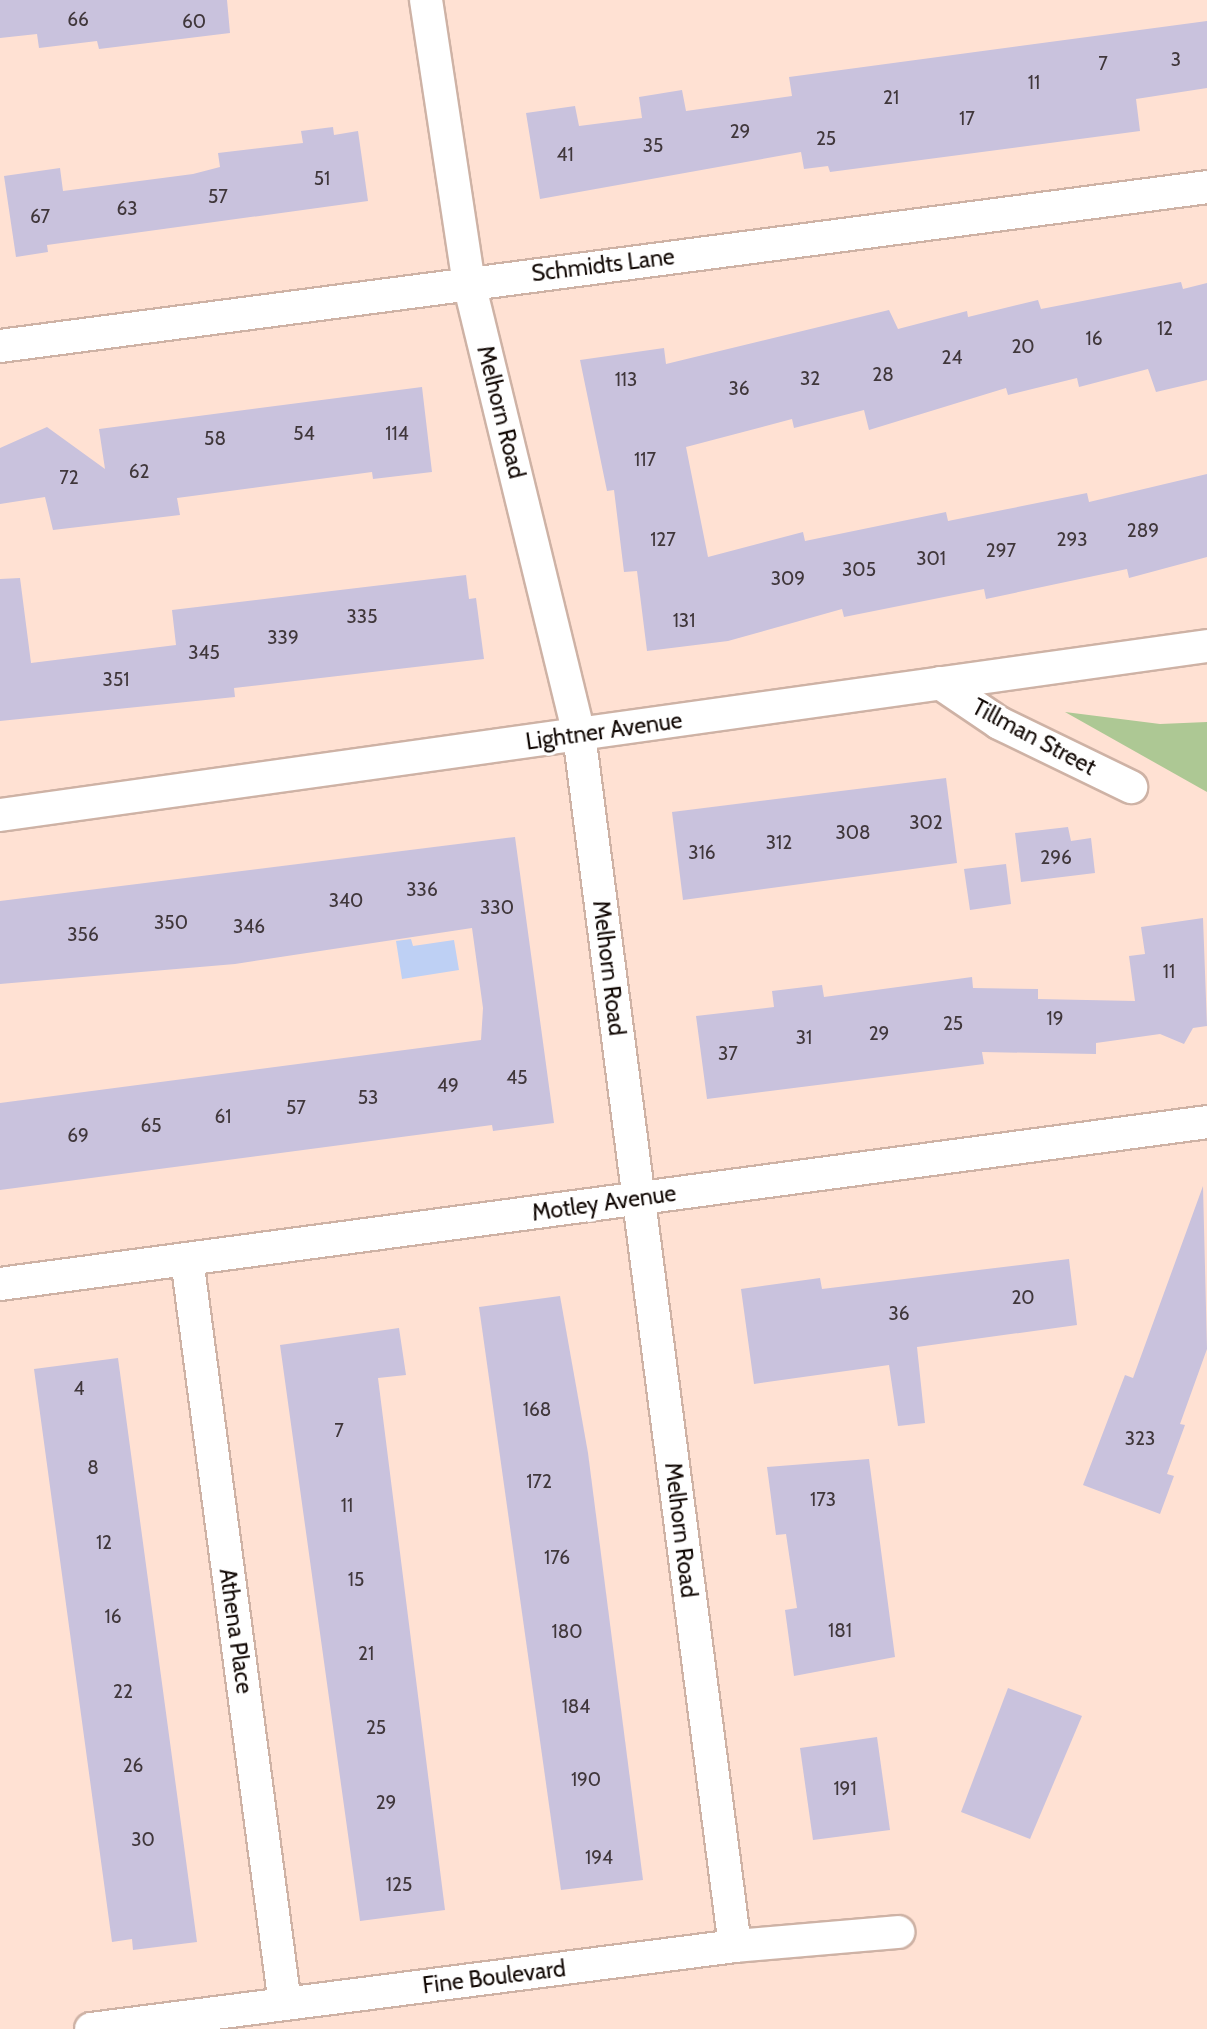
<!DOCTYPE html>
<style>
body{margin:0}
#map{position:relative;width:1207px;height:2029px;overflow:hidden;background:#ffe1d3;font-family:Cabin,sans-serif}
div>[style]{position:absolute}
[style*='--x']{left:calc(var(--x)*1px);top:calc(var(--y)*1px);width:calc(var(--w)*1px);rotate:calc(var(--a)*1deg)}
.green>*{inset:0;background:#adc894}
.water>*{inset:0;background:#bed0f4}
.building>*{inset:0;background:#c9c2dd}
.roads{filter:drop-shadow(2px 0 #ceb2a5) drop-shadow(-2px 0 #ceb2a5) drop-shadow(0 2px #ceb2a5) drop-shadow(0 -2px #ceb2a5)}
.minor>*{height:32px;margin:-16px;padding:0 16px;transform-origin:16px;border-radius:16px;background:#fff}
span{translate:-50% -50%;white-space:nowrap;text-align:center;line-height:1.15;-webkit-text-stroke:6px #fff;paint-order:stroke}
.number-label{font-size:19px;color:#40373b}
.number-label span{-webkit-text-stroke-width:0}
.street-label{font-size:23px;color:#120905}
</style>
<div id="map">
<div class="green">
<i style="clip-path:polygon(1065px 712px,1160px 724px,1207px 722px,1207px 792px)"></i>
</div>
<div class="water">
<i style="clip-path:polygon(411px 939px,413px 946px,454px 940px,459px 970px,402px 979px,396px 941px)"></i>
</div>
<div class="building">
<i style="clip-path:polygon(0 0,227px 0,230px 33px,99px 49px,97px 41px,39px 48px,37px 34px,0 38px)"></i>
<i style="clip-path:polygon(1207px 21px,1207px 88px,1136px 99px,1140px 131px,830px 172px,828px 166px,804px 169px,801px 152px,540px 199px,526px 113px,575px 106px,579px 126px,642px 118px,639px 97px,682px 90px,686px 111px,792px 96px,789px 77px)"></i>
<i style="clip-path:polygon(333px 127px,334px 135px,358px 131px,368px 201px,47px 245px,48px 252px,16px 257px,4px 176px,60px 168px,63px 191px,193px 174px,220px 167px,218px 153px,303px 143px,301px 131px)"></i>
<i style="clip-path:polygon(1181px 282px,1183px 289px,1207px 283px,1207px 380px,1156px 392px,1148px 369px,1079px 387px,1077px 378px,1008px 395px,1006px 388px,869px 430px,864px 410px,794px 428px,792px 419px,686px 447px,708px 557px,803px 532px,805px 541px,946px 512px,948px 521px,1087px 493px,1089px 502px,1207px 474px,1207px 557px,1129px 578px,1127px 569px,986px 599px,984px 589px,844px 617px,842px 609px,728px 641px,647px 651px,637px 571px,624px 572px,614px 490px,607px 491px,580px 360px,664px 348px,666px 364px,889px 310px,898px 329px,967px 311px,968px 317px,1038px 300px,1041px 309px)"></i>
<i style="clip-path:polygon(422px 387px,432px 472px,373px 479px,372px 472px,177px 498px,180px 515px,53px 530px,45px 497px,0 504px,0 448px,47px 427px,105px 469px,99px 429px)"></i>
<i style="clip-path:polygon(466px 575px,469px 599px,476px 598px,484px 659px,234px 688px,235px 697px,0 721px,0 579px,20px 578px,31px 663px,176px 645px,172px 610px)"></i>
<i style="clip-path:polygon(946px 778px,957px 863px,683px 900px,672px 812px)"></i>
<i style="clip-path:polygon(1068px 827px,1071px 841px,1091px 838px,1095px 873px,1021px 882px,1015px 833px)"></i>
<i style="clip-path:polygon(515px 837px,554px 1123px,493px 1131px,492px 1125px,0 1190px,0 1103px,481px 1040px,483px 1008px,472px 928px,235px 964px,0 984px,0 901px)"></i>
<i style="clip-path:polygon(1006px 864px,1011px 904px,970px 910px,964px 869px)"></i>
<i style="clip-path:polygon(1203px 918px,1207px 1026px,1193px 1028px,1184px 1044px,1160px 1034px,1096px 1043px,1096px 1054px,982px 1052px,984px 1064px,707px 1099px,696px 1016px,774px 1007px,772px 991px,822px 985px,824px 997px,972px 977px,973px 988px,1038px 989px,1038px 999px,1135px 1001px,1129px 956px,1145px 954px,1141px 927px)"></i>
<i style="clip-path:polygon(1203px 1186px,1207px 1349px,1180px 1424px,1185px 1425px,1167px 1474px,1174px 1476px,1160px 1514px,1083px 1485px,1125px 1375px,1133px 1378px)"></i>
<i style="clip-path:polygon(1069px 1259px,1077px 1325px,917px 1347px,925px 1423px,898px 1426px,889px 1365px,754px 1384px,741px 1289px,820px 1278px,822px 1289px)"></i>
<i style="clip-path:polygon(560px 1296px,588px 1453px,643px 1880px,561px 1890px,479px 1307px)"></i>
<i style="clip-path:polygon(399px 1328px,406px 1375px,378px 1378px,445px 1910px,360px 1921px,280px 1345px)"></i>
<i style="clip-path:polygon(118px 1358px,197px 1942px,133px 1950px,132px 1939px,112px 1942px,34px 1369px)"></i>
<i style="clip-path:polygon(869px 1459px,895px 1657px,794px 1676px,785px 1610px,797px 1608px,786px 1534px,776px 1535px,767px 1467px)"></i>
<i style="clip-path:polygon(1008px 1688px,1082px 1716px,1030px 1839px,961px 1812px)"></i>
<i style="clip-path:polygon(877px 1737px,890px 1830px,813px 1840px,800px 1748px)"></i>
</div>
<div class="roads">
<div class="minor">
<i style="--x:426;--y:0;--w:286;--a:81.4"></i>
<i style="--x:469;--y:283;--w:464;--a:76.3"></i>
<i style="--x:579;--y:734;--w:1222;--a:82.67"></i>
<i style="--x:0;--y:346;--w:1217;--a:-7.5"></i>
<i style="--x:940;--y:683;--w:71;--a:34.1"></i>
<i style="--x:999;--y:723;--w:147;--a:25.9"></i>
<i style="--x:0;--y:815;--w:1219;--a:-7.97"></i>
<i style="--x:187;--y:1259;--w:751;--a:82.51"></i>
<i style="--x:0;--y:1284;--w:1218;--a:-7.64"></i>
<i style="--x:91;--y:2029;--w:649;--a:-7.34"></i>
<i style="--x:735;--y:1946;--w:164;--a:-4.9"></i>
</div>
</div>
<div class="number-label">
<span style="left:78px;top:20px">66</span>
<span style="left:194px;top:22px">60</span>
<span style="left:1176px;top:60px">3</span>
<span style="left:1103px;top:64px">7</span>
<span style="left:1034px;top:83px">11</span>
<span style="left:891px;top:98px">21</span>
<span style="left:967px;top:119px">17</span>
<span style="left:740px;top:132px">29</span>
<span style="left:826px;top:139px">25</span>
<span style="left:653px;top:146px">35</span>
<span style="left:565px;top:155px">41</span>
<span style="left:322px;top:179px">51</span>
<span style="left:218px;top:197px">57</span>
<span style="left:127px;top:209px">63</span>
<span style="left:40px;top:217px">67</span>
<span style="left:1165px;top:329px">12</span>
<span style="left:1094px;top:339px">16</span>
<span style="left:1023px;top:347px">20</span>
<span style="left:952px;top:358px">24</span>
<span style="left:883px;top:375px">28</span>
<span style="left:810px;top:379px">32</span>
<span style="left:626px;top:380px">113</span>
<span style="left:739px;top:389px">36</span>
<span style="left:304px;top:434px">54</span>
<span style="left:397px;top:434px">114</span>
<span style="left:215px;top:439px">58</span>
<span style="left:645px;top:460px">117</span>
<span style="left:139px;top:472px">62</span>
<span style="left:69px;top:478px">72</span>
<span style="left:1143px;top:531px">289</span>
<span style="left:663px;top:540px">127</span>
<span style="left:1072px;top:540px">293</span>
<span style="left:1001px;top:551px">297</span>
<span style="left:931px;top:559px">301</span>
<span style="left:859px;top:570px">305</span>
<span style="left:788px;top:579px">309</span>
<span style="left:362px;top:617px">335</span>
<span style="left:684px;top:621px">131</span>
<span style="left:283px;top:638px">339</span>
<span style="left:204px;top:653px">345</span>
<span style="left:116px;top:680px">351</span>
<span style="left:926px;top:823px">302</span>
<span style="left:853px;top:833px">308</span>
<span style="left:779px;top:843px">312</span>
<span style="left:702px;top:853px">316</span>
<span style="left:1056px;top:858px">296</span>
<span style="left:422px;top:890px">336</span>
<span style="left:346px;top:901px">340</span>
<span style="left:497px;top:908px">330</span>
<span style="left:171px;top:923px">350</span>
<span style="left:249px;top:927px">346</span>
<span style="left:83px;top:935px">356</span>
<span style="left:1169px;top:972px">11</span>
<span style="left:1055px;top:1019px">19</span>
<span style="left:953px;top:1024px">25</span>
<span style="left:879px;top:1034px">29</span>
<span style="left:804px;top:1038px">31</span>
<span style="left:728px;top:1054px">37</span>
<span style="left:517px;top:1078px">45</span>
<span style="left:448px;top:1086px">49</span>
<span style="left:368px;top:1098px">53</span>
<span style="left:296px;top:1108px">57</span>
<span style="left:223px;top:1117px">61</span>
<span style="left:151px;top:1126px">65</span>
<span style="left:78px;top:1136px">69</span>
<span style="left:1023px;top:1298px">20</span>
<span style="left:899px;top:1314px">36</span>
<span style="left:79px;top:1389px">4</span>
<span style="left:537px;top:1410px">168</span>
<span style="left:339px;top:1431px">7</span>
<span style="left:1140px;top:1439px">323</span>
<span style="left:93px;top:1468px">8</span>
<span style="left:539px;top:1482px">172</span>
<span style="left:823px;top:1500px">173</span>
<span style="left:347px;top:1506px">11</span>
<span style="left:104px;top:1543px">12</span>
<span style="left:557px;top:1558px">176</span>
<span style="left:356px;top:1580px">15</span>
<span style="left:113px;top:1617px">16</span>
<span style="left:840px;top:1631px">181</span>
<span style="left:567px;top:1632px">180</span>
<span style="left:366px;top:1654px">21</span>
<span style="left:123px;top:1692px">22</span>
<span style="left:576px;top:1707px">184</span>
<span style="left:376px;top:1728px">25</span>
<span style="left:133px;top:1766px">26</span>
<span style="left:586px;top:1780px">190</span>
<span style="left:845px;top:1789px">191</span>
<span style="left:386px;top:1803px">29</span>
<span style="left:143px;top:1840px">30</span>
<span style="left:599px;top:1858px">194</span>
<span style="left:399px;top:1885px">125</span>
</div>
<div class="street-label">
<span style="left:603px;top:265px;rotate:-7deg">Schmidts Lane</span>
<span style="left:501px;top:412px;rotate:76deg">Melhorn Road</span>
<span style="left:604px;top:731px;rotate:-8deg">Lightner Avenue</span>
<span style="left:1034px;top:737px;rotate:28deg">Tillman Street</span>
<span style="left:609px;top:968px;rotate:83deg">Melhorn Road</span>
<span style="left:604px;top:1203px;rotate:-8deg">Motley Avenue</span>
<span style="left:681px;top:1530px;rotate:83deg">Melhorn Road</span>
<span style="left:236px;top:1631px;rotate:82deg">Athena Place</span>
<span style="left:494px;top:1977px;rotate:-7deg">Fine Boulevard</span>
</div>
</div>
